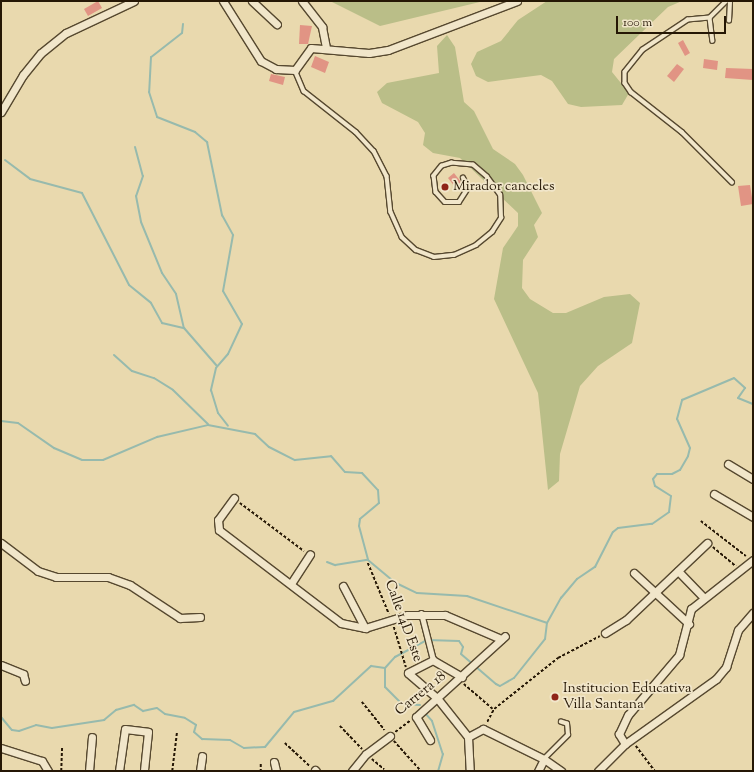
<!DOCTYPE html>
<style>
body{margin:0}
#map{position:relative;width:754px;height:772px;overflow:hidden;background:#e9d9ae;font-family:"Sorts Mill Goudy",serif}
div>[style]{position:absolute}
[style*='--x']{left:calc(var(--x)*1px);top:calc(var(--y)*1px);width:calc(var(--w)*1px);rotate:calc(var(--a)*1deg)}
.green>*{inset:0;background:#babe88}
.stream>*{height:2px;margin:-1px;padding:0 1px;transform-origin:1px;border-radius:1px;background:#97baad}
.building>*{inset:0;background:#e19484}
.path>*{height:1.5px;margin-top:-0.75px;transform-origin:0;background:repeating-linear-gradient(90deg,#251705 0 3px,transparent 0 5px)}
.roads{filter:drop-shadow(1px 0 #56482f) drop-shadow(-1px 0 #56482f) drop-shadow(0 1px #56482f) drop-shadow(0 -1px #56482f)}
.service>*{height:3.5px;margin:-1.75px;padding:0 1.75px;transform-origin:1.75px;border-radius:1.75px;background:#f1e6ca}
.pedestrian>*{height:5px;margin:-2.5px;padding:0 2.5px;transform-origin:2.5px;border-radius:2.5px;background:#f1e6ca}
.minor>*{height:7px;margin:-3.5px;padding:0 3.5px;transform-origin:3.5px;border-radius:3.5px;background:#f1e6ca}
.dots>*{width:11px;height:11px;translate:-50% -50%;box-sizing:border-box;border:2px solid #f1e6ca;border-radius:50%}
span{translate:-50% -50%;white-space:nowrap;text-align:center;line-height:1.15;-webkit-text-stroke:3.5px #f1e6ca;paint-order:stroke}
.poi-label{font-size:14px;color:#251705}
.left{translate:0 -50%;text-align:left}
.street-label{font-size:14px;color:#251705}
.frame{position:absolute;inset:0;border:2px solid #251705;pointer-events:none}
.scale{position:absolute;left:616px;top:16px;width:110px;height:18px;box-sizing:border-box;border:2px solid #251705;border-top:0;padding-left:5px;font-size:12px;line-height:14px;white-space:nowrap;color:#251705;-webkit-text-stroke:3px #f1e6ca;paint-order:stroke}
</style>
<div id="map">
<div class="green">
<i style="clip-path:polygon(330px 1px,484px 1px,380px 26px)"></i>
<i style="clip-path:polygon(547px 1px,682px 1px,668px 7px,614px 59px,612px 72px,629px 93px,622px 105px,581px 107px,568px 104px,552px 81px,541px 75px,488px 82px,476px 76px,471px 64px,477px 52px,501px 41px,518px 20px)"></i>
<i style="clip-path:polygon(447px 35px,455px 47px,464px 102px,474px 111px,493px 149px,515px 164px,523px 175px,542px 213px,534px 225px,538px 237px,523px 260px,522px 288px,530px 299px,553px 313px,566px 313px,604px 297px,630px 294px,640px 303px,632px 343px,598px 366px,580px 386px,560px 454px,559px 481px,548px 490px,538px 393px,494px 299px,503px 248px,518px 226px,518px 213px,460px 158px,433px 153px,423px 145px,425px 133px,418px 122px,382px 103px,377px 92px,387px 83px,439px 73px,437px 46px)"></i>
</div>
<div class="stream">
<i style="--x:183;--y:24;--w:9;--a:96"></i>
<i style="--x:182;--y:33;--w:39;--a:142"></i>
<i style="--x:151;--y:57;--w:35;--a:93"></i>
<i style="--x:149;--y:92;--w:26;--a:72"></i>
<i style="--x:157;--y:117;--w:41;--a:21.5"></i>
<i style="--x:195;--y:132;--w:16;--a:40"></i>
<i style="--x:207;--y:142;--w:75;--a:78.4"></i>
<i style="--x:222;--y:215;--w:23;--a:61"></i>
<i style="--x:233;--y:235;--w:57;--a:100.1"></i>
<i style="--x:223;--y:291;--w:38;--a:60"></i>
<i style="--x:242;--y:324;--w:33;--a:115"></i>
<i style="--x:228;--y:354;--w:18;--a:131"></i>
<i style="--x:216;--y:368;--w:23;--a:103"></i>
<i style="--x:211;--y:390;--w:24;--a:73"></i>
<i style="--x:218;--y:413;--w:16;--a:52"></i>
<i style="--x:135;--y:147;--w:30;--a:75"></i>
<i style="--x:143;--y:176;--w:21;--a:109"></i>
<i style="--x:136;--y:196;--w:26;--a:79"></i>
<i style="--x:141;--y:222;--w:55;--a:67.6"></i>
<i style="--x:162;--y:273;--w:25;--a:56"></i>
<i style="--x:176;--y:294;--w:35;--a:77"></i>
<i style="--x:184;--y:328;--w:50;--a:49"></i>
<i style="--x:5;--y:160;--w:31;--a:37"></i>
<i style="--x:30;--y:179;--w:54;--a:15.1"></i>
<i style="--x:82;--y:193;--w:103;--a:62.9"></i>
<i style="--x:129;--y:285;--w:28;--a:39"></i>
<i style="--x:151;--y:303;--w:23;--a:61"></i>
<i style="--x:162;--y:323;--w:23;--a:13"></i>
<i style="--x:114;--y:355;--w:24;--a:42"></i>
<i style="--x:132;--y:371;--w:23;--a:18"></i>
<i style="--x:154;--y:378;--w:22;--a:32"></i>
<i style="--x:173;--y:390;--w:49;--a:44.2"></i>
<i style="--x:1;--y:421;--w:17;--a:7"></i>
<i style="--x:18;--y:423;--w:44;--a:34.8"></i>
<i style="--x:54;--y:448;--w:30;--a:23"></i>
<i style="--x:82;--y:460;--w:21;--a:0"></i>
<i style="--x:103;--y:460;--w:59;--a:-23.1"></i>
<i style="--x:157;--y:437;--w:52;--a:-13.2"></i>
<i style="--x:208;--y:425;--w:48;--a:10.8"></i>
<i style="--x:255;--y:434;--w:19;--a:43"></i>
<i style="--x:269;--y:447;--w:29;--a:27"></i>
<i style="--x:295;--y:460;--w:36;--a:-6"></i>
<i style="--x:331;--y:456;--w:21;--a:49"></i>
<i style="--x:345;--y:472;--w:17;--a:3"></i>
<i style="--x:362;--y:473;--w:23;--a:47"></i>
<i style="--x:378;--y:490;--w:13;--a:86"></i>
<i style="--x:379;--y:503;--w:25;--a:140"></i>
<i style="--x:360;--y:519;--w:7;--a:98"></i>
<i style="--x:359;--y:526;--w:35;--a:75"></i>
<i style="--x:368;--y:560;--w:34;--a:40"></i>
<i style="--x:394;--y:582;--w:25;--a:26"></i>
<i style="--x:417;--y:593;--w:50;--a:3.4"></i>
<i style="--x:467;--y:596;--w:84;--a:18.6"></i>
<i style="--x:327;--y:562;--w:9;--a:21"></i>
<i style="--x:335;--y:565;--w:33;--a:-9"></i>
<i style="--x:420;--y:705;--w:18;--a:-177"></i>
<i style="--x:402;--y:704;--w:24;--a:-135"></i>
<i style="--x:385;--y:687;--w:19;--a:-90"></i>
<i style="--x:385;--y:668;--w:15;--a:-48"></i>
<i style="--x:395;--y:657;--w:36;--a:-28"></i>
<i style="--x:427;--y:640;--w:32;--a:2"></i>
<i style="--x:459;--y:641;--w:7;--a:56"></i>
<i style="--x:463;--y:647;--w:7;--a:106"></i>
<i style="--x:461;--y:654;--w:46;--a:40.6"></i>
<i style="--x:496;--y:684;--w:4;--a:27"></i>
<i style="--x:500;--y:686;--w:16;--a:-30"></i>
<i style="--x:514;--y:678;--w:50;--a:-51.5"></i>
<i style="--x:545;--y:639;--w:16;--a:-83"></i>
<i style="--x:547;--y:623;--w:29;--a:-61"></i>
<i style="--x:561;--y:598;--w:25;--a:-50"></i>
<i style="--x:577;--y:579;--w:22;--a:-34"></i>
<i style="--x:595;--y:567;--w:39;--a:-63"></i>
<i style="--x:613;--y:532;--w:6;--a:-39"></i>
<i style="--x:618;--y:528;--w:34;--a:-7"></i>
<i style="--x:652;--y:524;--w:21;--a:-35"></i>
<i style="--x:669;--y:512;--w:16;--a:-83"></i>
<i style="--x:671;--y:496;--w:19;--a:-148"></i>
<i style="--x:655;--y:486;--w:7;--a:-106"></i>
<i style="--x:653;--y:479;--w:6;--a:-51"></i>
<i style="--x:657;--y:474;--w:15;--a:0"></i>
<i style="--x:672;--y:474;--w:9;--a:-27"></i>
<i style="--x:680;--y:470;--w:16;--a:-60"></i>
<i style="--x:688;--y:456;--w:8;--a:-76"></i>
<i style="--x:690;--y:448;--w:32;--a:-114"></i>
<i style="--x:677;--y:419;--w:20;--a:-75"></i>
<i style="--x:682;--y:400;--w:56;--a:-22.9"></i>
<i style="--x:734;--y:378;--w:15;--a:42"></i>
<i style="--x:745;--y:388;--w:12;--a:125"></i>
<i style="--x:738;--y:398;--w:16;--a:22"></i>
<i style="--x:424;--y:712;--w:12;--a:48"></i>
<i style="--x:432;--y:721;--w:35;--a:72"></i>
<i style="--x:443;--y:754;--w:18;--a:106"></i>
<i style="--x:1;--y:717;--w:17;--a:50"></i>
<i style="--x:12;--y:730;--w:7;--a:8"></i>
<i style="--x:19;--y:731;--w:18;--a:-19"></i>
<i style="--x:36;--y:725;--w:16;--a:11"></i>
<i style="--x:52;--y:728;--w:53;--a:-8.7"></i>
<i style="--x:104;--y:720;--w:16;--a:-40"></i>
<i style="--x:116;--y:710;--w:19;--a:-16"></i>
<i style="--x:134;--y:705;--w:11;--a:34"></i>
<i style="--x:143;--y:711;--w:14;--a:-12"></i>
<i style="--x:157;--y:708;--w:10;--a:37"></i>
<i style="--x:165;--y:714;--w:20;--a:11"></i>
<i style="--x:185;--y:718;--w:13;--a:32"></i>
<i style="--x:196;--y:725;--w:7;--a:106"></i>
<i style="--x:194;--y:732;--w:11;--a:41"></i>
<i style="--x:202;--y:739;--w:28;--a:2"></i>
<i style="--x:230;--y:740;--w:16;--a:30"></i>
<i style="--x:244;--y:748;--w:21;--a:-3"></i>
<i style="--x:265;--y:747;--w:45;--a:-50.4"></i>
<i style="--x:294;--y:712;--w:41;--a:-15.8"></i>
<i style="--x:333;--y:701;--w:52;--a:-42.6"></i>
<i style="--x:371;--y:666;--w:14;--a:8"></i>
</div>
<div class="building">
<i style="clip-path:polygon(98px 1px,102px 8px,88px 16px,84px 9px)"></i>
<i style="clip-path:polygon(300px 25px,312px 26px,308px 44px,299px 44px)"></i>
<i style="clip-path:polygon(683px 40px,690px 53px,685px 56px,678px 43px)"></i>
<i style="clip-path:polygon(315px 56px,329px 62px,325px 73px,311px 67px)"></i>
<i style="clip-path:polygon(704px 59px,718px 61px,717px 70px,703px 68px)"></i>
<i style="clip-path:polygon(677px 64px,684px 69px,674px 82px,667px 76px)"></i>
<i style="clip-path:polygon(726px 68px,753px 69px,753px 80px,725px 78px)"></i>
<i style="clip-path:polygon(271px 74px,285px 77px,283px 85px,269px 81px)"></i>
<i style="clip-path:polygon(454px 173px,461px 182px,455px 187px,448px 178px)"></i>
<i style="clip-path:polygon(750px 185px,753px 204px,741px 206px,738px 186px)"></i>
</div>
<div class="path">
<i style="--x:240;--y:503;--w:80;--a:36.9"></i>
<i style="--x:701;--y:521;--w:57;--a:37.9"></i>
<i style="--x:713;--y:547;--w:30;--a:40"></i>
<i style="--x:368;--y:563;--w:55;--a:67.6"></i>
<i style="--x:394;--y:627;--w:42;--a:73.3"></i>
<i style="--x:464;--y:684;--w:38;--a:41"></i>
<i style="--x:362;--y:702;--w:36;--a:51"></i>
<i style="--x:487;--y:722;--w:15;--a:-62"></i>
<i style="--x:494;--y:709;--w:82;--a:-38.6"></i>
<i style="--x:558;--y:658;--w:47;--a:-27.6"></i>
<i style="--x:340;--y:726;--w:32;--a:46"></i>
<i style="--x:395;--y:732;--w:20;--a:-37"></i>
<i style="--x:394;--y:741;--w:40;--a:48"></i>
<i style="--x:285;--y:743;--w:34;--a:43"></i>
<i style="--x:636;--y:746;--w:31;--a:53"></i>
<i style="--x:372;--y:759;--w:16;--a:40"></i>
<i style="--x:261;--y:764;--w:7;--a:90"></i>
<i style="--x:61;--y:771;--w:24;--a:-88"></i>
<i style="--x:172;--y:771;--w:39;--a:-83"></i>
</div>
<div class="roads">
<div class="service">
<i style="--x:727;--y:1;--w:24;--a:135"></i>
<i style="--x:710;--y:18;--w:22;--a:175"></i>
<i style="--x:688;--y:20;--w:54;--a:146.3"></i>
<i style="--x:643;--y:50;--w:28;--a:129"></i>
<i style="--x:625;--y:72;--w:11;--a:90"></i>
<i style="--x:625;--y:83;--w:11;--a:56"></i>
<i style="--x:631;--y:92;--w:65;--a:38.1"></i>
<i style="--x:682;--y:132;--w:71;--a:45"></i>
<i style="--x:710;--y:18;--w:23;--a:83"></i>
<i style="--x:729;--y:21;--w:20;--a:-87"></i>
<i style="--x:295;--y:70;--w:23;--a:67"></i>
<i style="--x:304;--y:91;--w:66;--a:38.3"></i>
<i style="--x:356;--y:132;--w:26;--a:47"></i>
<i style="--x:374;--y:151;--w:28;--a:63"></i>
<i style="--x:387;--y:176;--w:36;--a:84"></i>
<i style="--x:391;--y:212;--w:27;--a:66"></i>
<i style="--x:402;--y:237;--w:19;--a:43"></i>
<i style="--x:416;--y:250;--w:19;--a:21"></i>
<i style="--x:434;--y:257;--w:20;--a:-6"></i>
<i style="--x:454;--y:255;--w:24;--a:-24"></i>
<i style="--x:476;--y:245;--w:21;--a:-39"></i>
<i style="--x:492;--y:232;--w:17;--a:-57"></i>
<i style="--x:501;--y:218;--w:23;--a:-92"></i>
<i style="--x:500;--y:195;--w:22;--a:-126"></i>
<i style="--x:487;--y:177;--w:18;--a:-139"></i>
<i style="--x:473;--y:165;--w:21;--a:-175"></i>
<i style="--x:452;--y:163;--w:10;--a:163"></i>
<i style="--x:442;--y:166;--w:13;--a:129"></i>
<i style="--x:434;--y:176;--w:16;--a:83"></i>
<i style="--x:436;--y:192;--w:13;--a:48"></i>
<i style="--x:445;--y:202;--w:14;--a:0"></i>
<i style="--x:459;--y:202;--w:17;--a:-57"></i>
<i style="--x:468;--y:188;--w:11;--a:-117"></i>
<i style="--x:544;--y:759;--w:34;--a:-45"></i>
<i style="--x:568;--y:735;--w:11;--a:-95"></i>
<i style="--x:567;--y:724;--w:6;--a:-162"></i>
</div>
<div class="pedestrian">
<i style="--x:421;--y:613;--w:49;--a:75.7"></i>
</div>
<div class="minor">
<i style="--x:223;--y:1;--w:71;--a:57.7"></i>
<i style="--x:261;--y:61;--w:17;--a:28"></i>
<i style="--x:276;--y:69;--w:19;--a:3"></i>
<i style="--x:295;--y:70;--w:27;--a:-54"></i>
<i style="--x:311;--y:48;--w:58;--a:4.9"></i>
<i style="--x:369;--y:53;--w:19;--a:-9"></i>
<i style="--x:388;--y:50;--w:138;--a:-20.8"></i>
<i style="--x:252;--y:1;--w:34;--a:43"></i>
<i style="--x:302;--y:1;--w:33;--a:52"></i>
<i style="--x:322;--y:27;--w:20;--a:79"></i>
<i style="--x:1;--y:112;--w:43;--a:-59.3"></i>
<i style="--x:23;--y:75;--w:28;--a:-51"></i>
<i style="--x:41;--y:53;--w:32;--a:-39"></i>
<i style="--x:66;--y:33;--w:75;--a:-25.2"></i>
<i style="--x:728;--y:464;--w:29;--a:31"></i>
<i style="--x:714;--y:494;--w:45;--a:30.5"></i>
<i style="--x:234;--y:498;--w:27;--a:126"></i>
<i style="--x:218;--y:520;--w:10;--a:84"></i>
<i style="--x:219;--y:530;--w:153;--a:37.3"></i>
<i style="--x:341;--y:623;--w:25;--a:12"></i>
<i style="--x:365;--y:628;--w:44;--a:-17.2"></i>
<i style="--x:407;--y:615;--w:38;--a:0"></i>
<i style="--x:445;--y:615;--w:61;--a:23.2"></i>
<i style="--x:1;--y:543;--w:46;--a:37.1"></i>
<i style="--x:38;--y:571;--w:19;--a:18"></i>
<i style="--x:56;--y:577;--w:52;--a:0"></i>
<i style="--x:108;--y:577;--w:23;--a:20"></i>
<i style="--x:130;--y:585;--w:60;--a:33.4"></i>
<i style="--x:180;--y:618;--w:20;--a:-3"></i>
<i style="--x:678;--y:571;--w:36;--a:46"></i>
<i style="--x:634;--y:573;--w:75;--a:42.8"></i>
<i style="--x:292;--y:582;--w:33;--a:-57"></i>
<i style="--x:343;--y:586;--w:47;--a:62.4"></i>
<i style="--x:605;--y:633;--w:25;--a:-32"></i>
<i style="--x:626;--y:620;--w:112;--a:-43.5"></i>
<i style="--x:1;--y:665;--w:24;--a:22"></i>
<i style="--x:23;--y:674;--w:7;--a:74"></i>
<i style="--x:462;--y:677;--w:34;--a:-150"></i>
<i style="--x:433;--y:660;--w:28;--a:153"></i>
<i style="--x:408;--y:673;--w:38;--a:41"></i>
<i style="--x:437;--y:698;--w:50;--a:51.5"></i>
<i style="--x:468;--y:737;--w:17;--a:-28"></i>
<i style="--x:483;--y:729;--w:68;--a:26.2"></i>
<i style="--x:544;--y:759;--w:21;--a:35"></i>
<i style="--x:468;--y:737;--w:34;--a:87"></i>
<i style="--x:430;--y:740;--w:27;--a:-121"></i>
<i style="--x:416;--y:717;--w:120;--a:-42.3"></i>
<i style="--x:625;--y:744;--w:12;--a:-121"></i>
<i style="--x:619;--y:734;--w:21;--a:-65"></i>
<i style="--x:628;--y:715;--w:79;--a:-49.6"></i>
<i style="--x:679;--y:655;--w:48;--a:-75.4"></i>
<i style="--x:691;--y:609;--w:79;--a:-38.3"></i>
<i style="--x:1;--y:748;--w:43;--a:17.6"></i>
<i style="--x:42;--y:761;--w:12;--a:59"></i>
<i style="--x:274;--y:762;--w:9;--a:77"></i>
<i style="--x:315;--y:770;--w:1;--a:45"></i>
<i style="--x:89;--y:771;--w:34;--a:-85"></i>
<i style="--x:119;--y:771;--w:42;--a:-81.9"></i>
<i style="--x:125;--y:729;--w:23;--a:7"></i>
<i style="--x:148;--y:732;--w:39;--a:96"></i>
<i style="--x:200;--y:771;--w:15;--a:-82"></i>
<i style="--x:352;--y:771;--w:22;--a:-51"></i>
<i style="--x:366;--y:754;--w:30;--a:-37"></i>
<i style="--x:538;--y:771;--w:13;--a:-63"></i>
<i style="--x:598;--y:771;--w:38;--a:-45"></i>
<i style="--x:625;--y:744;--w:112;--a:-35.5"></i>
<i style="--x:716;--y:679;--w:16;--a:-50"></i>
<i style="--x:726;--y:667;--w:39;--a:-72"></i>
<i style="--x:738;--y:630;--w:23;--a:-49"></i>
</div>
</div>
<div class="dots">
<i style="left:445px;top:187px;background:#8f2418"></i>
<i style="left:555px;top:697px;background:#8f2418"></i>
</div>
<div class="poi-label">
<span class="left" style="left:453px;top:187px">Mirador canceles</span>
<span class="left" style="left:563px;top:697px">Institucion Educativa<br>Villa Santana</span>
</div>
<div class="street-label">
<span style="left:403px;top:621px;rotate:70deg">Calle 14D Este</span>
<span style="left:421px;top:694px;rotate:-39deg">Carrera 18</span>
</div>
<div class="frame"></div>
<div class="scale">100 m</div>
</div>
